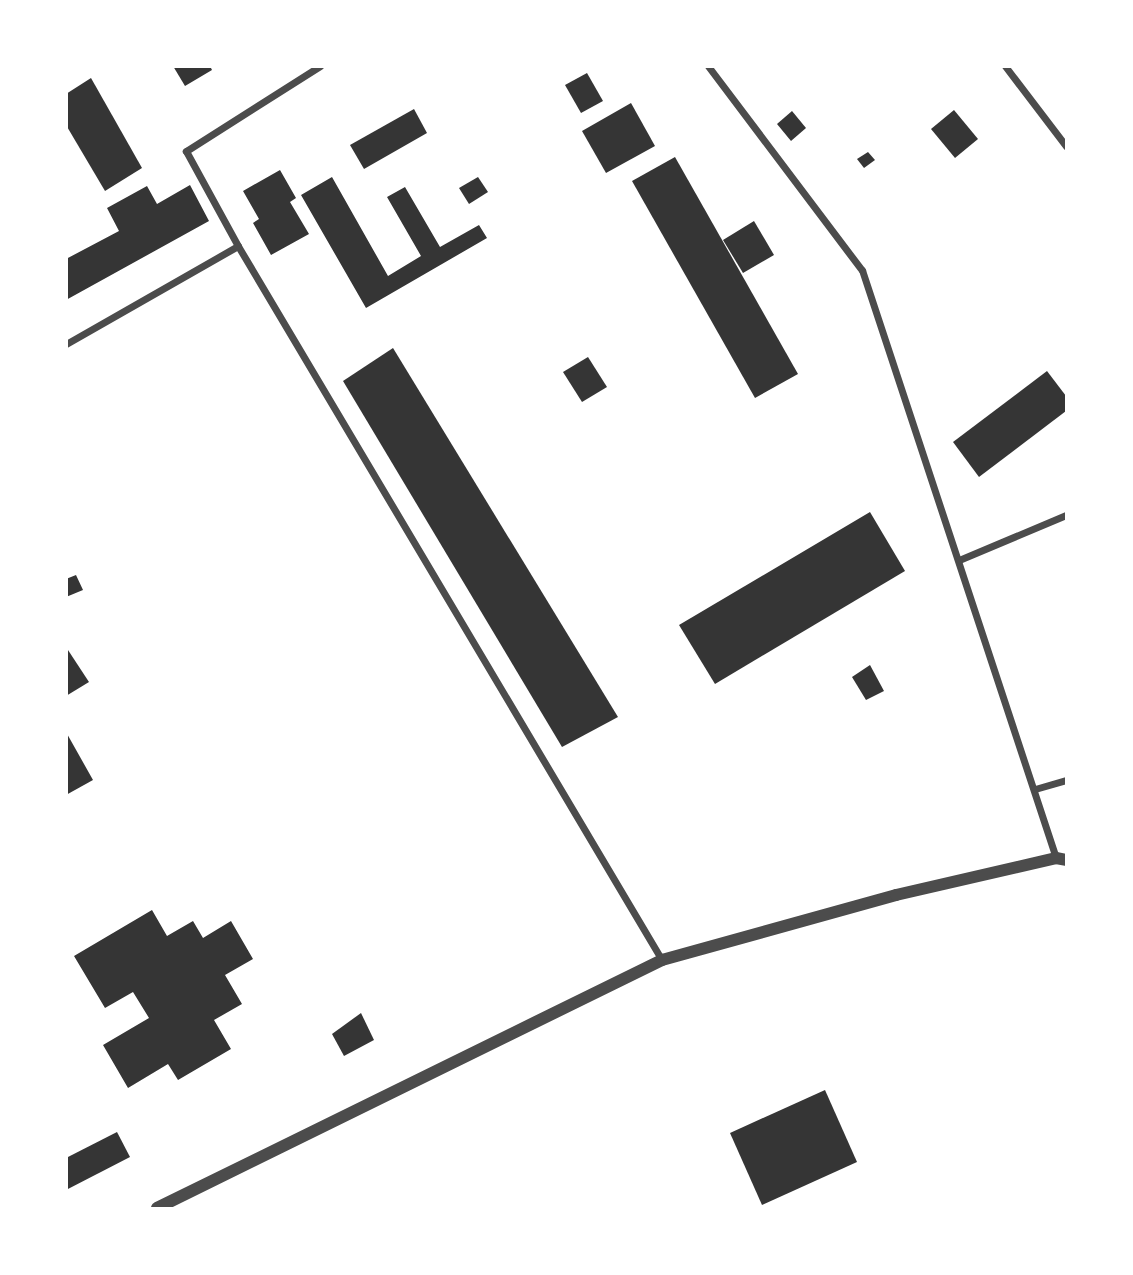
<!DOCTYPE html>
<style>
body{margin:0}
#map{position:relative;width:1133px;height:1275px;overflow:hidden;background:#fff;font-family:"Noto Serif",serif}
div>[style]{position:absolute}
[style*='--x']{left:calc(var(--x)*1px);top:calc(var(--y)*1px);width:calc(var(--w)*1px);rotate:calc(var(--a)*1deg)}
.building>*{inset:0;background:#353535}
.minor>*{height:7px;margin:-3.5px;padding:0 3.5px;transform-origin:3.5px;border-radius:3.5px;background:#4c4c4c}
.tertiary>*{height:12px;margin:-6px;padding:0 6px;transform-origin:6px;border-radius:6px;background:#4c4c4c}
span{translate:-50% -50%;white-space:nowrap;text-align:center;line-height:1.15;-webkit-text-stroke:7px #fff;paint-order:stroke}
.frame{position:absolute;inset:0;border:68px solid #fff;pointer-events:none}
</style>
<div id="map">
<div class="building">
<i style="clip-path:polygon(173px 66px,210px 66px,212px 70px,185px 86px)"></i>
<i style="clip-path:polygon(587px 73px,603px 101px,581px 113px,565px 85px)"></i>
<i style="clip-path:polygon(91px 78px,142px 168px,105px 191px,66px 125px,66px 94px)"></i>
<i style="clip-path:polygon(631px 103px,655px 146px,606px 173px,582px 131px)"></i>
<i style="clip-path:polygon(414px 109px,427px 133px,364px 169px,350px 145px)"></i>
<i style="clip-path:polygon(954px 110px,978px 139px,955px 158px,931px 129px)"></i>
<i style="clip-path:polygon(792px 111px,806px 128px,791px 141px,777px 124px)"></i>
<i style="clip-path:polygon(868px 152px,875px 160px,864px 168px,857px 159px)"></i>
<i style="clip-path:polygon(675px 157px,798px 374px,755px 398px,632px 181px)"></i>
<i style="clip-path:polygon(280px 170px,296px 198px,290px 202px,309px 234px,271px 255px,253px 223px,259px 219px,243px 191px)"></i>
<i style="clip-path:polygon(332px 177px,388px 276px,421px 256px,387px 197px,405px 187px,440px 247px,479px 225px,487px 238px,366px 308px,301px 195px)"></i>
<i style="clip-path:polygon(478px 177px,488px 192px,469px 204px,459px 188px)"></i>
<i style="clip-path:polygon(190px 185px,209px 221px,66px 300px,66px 259px,119px 231px,107px 208px,147px 186px,157px 204px)"></i>
<i style="clip-path:polygon(754px 221px,774px 255px,743px 273px,723px 240px)"></i>
<i style="clip-path:polygon(393px 348px,618px 717px,562px 747px,343px 381px)"></i>
<i style="clip-path:polygon(588px 357px,607px 387px,582px 402px,563px 372px)"></i>
<i style="clip-path:polygon(1047px 371px,1066px 396px,1066px 411px,979px 477px,953px 442px)"></i>
<i style="clip-path:polygon(870px 512px,905px 571px,715px 684px,679px 625px)"></i>
<i style="clip-path:polygon(76px 575px,83px 590px,66px 597px,66px 579px)"></i>
<i style="clip-path:polygon(66px 647px,89px 682px,66px 696px)"></i>
<i style="clip-path:polygon(870px 665px,884px 691px,866px 700px,852px 677px)"></i>
<i style="clip-path:polygon(66px 732px,93px 780px,66px 795px)"></i>
<i style="clip-path:polygon(152px 910px,167px 936px,193px 921px,203px 938px,231px 921px,253px 959px,225px 975px,242px 1004px,214px 1020px,231px 1049px,178px 1080px,168px 1064px,128px 1088px,103px 1045px,149px 1018px,133px 992px,105px 1008px,74px 956px)"></i>
<i style="clip-path:polygon(361px 1013px,374px 1040px,344px 1056px,332px 1034px)"></i>
<i style="clip-path:polygon(825px 1090px,857px 1162px,762px 1205px,730px 1133px)"></i>
<i style="clip-path:polygon(117px 1132px,130px 1157px,66px 1190px,66px 1158px)"></i>
</div>
<div class="minor">
<i style="--x:320;--y:66;--w:159;--a:147.6"></i>
<i style="--x:186;--y:151;--w:108;--a:61.3"></i>
<i style="--x:238;--y:246;--w:830;--a:59.3"></i>
<i style="--x:708;--y:66;--w:256;--a:53"></i>
<i style="--x:862;--y:270;--w:619;--a:71.74"></i>
<i style="--x:1005;--y:66;--w:101;--a:52.7"></i>
<i style="--x:66;--y:344;--w:198;--a:-29.7"></i>
<i style="--x:959;--y:560;--w:116;--a:-22.8"></i>
<i style="--x:1035;--y:789;--w:32;--a:-16"></i>
</div>
<div class="tertiary">
<i style="--x:157;--y:1208;--w:563;--a:-26.16"></i>
<i style="--x:662;--y:960;--w:243;--a:-15.5"></i>
<i style="--x:896;--y:895;--w:164;--a:-13"></i>
<i style="--x:1056;--y:858;--w:10;--a:11"></i>
</div>
<div class="frame"></div>
</div>
